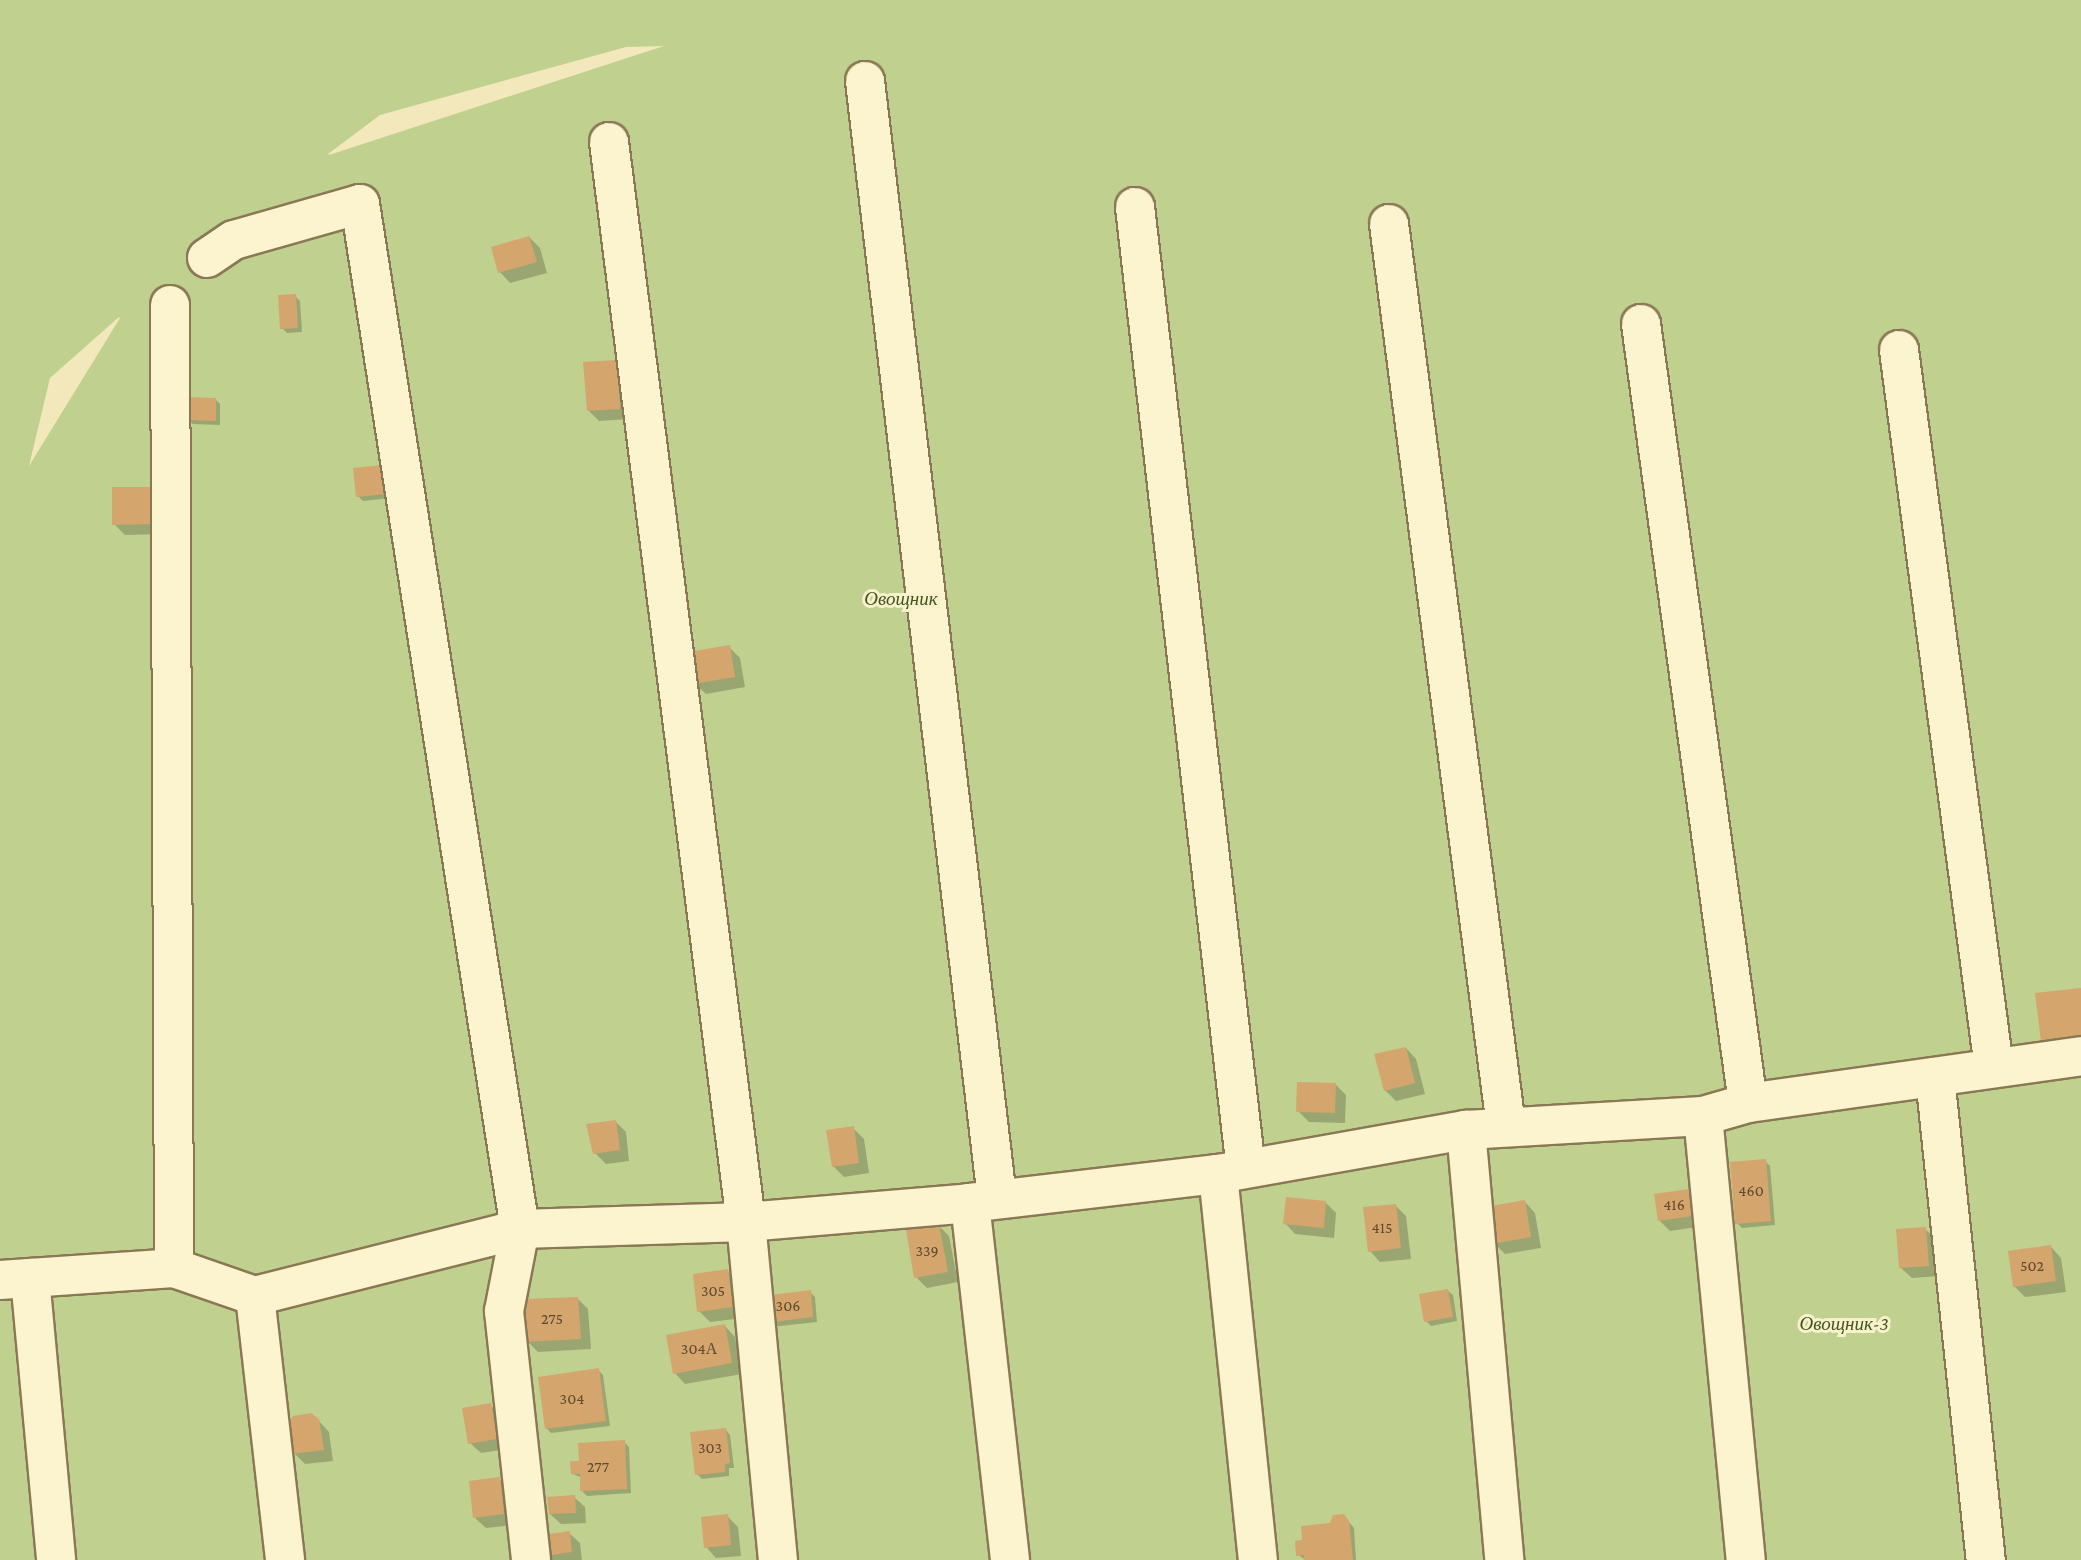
<!DOCTYPE html>
<meta charset="utf-8">
<style>
body{margin:0}
#map{position:relative;width:2081px;height:1560px;overflow:hidden;background:#f2e8bb;font-family:"Crimson Pro",serif}
div>[style]{position:absolute}
[style*='--x']{left:calc(var(--x)*1px);top:calc(var(--y)*1px);width:calc(var(--w)*1px);rotate:calc(var(--a)*1deg)}
.green>*{inset:0;background:#c0d08f}
.shadow>*{inset:0;background:#0003}
.building>*{inset:0;background:#d4a56d}
.roads{filter:drop-shadow(2px 0 #8a7854) drop-shadow(-2px 0 #8a7854) drop-shadow(0 2px #8a7854) drop-shadow(0 -2px #8a7854)}
.minor>*{height:38px;margin:-19px;padding:0 19px;transform-origin:19px;border-radius:19px;background:#fcf4cf}
span{translate:-50% -50%;white-space:nowrap;text-align:center;line-height:1.15;-webkit-text-stroke:6px #f8f1cc;paint-order:stroke}
.number-label{font-size:16px;color:#5f4a2f}
.number-label span{-webkit-text-stroke-width:0}
.park-label{font-size:19px;color:#41561f;font-style:italic}
</style>
<div id="map">
<div class="green">
<i style="clip-path:polygon(evenodd,0 0,2081px 0,2081px 1560px,0 1560px,0 0,664px 46px,329px 155px,328px 154px,380px 115px,626px 47px,664px 46px,0 0,119px 317px,120px 318px,29px 466px,50px 378px,119px 317px)"></i>
</div>
<div class="shadow">
<i style="clip-path:polygon(529px 237px,540px 248px,547px 273px,510px 283px,500px 272px)"></i>
<i style="clip-path:polygon(295px 296px,300px 301px,302px 332px,287px 333px,282px 328px)"></i>
<i style="clip-path:polygon(616px 362px,627px 372px,630px 419px,599px 421px,588px 410px)"></i>
<i style="clip-path:polygon(215px 399px,220px 404px,220px 425px,193px 424px,188px 420px)"></i>
<i style="clip-path:polygon(382px 467px,390px 498px,363px 501px,358px 496px)"></i>
<i style="clip-path:polygon(114px 489px,170px 534px,125px 535px,114px 524px)"></i>
<i style="clip-path:polygon(729px 647px,740px 658px,745px 687px,706px 694px,695px 684px)"></i>
<i style="clip-path:polygon(1406px 1048px,1416px 1059px,1425px 1094px,1396px 1101px,1385px 1090px)"></i>
<i style="clip-path:polygon(1335px 1084px,1346px 1095px,1345px 1123px,1309px 1122px,1298px 1111px)"></i>
<i style="clip-path:polygon(615px 1121px,626px 1132px,629px 1161px,606px 1164px,595px 1153px)"></i>
<i style="clip-path:polygon(853px 1128px,864px 1139px,869px 1173px,844px 1177px,833px 1166px)"></i>
<i style="clip-path:polygon(1765px 1161px,1770px 1166px,1775px 1225px,1742px 1228px,1737px 1223px)"></i>
<i style="clip-path:polygon(1689px 1191px,1700px 1202px,1703px 1226px,1670px 1231px,1659px 1220px)"></i>
<i style="clip-path:polygon(1525px 1202px,1535px 1213px,1541px 1248px,1505px 1254px,1494px 1243px)"></i>
<i style="clip-path:polygon(1326px 1203px,1336px 1213px,1334px 1238px,1295px 1234px,1285px 1223px)"></i>
<i style="clip-path:polygon(1395px 1205px,1406px 1216px,1411px 1259px,1380px 1262px,1370px 1251px)"></i>
<i style="clip-path:polygon(939px 1226px,949px 1236px,958px 1282px,927px 1288px,916px 1277px)"></i>
<i style="clip-path:polygon(1925px 1229px,1936px 1239px,1939px 1276px,1912px 1278px,1901px 1268px)"></i>
<i style="clip-path:polygon(2051px 1247px,2061px 1258px,2066px 1292px,2025px 1297px,2014px 1286px)"></i>
<i style="clip-path:polygon(727px 1271px,738px 1282px,743px 1318px,710px 1322px,699px 1311px)"></i>
<i style="clip-path:polygon(1448px 1291px,1453px 1295px,1457px 1321px,1431px 1326px,1426px 1321px)"></i>
<i style="clip-path:polygon(810px 1292px,815px 1297px,817px 1322px,771px 1327px,766px 1322px)"></i>
<i style="clip-path:polygon(577px 1298px,588px 1309px,591px 1349px,538px 1352px,527px 1341px)"></i>
<i style="clip-path:polygon(725px 1326px,735px 1337px,742px 1374px,685px 1384px,675px 1373px)"></i>
<i style="clip-path:polygon(598px 1370px,603px 1375px,610px 1426px,551px 1433px,546px 1428px)"></i>
<i style="clip-path:polygon(490px 1405px,501px 1416px,506px 1449px,481px 1453px,470px 1443px)"></i>
<i style="clip-path:polygon(318px 1420px,329px 1432px,333px 1461px,305px 1464px,294px 1453px)"></i>
<i style="clip-path:polygon(726px 1430px,730px 1435px,734px 1468px,729px 1468px,729px 1476px,702px 1479px,697px 1474px)"></i>
<i style="clip-path:polygon(624px 1442px,629px 1447px,631px 1493px,587px 1496px,582px 1491px,582px 1478px,573px 1474px,581px 1462px)"></i>
<i style="clip-path:polygon(499px 1479px,510px 1490px,514px 1525px,486px 1528px,475px 1518px)"></i>
<i style="clip-path:polygon(574px 1497px,585px 1507px,586px 1523px,561px 1524px,550px 1514px)"></i>
<i style="clip-path:polygon(727px 1516px,738px 1527px,741px 1556px,716px 1558px,706px 1547px)"></i>
<i style="clip-path:polygon(1348px 1521px,1354px 1528px,1356px 1560px,1306px 1560px,1298px 1555px,1304px 1541px)"></i>
<i style="clip-path:polygon(569px 1533px,580px 1543px,582px 1560px,551px 1560px,546px 1556px)"></i>
</div>
<div class="building">
<i style="clip-path:polygon(529px 236px,537px 262px,498px 273px,491px 247px)"></i>
<i style="clip-path:polygon(296px 294px,298px 328px,280px 329px,278px 295px)"></i>
<i style="clip-path:polygon(617px 360px,620px 409px,587px 411px,583px 362px)"></i>
<i style="clip-path:polygon(187px 397px,216px 398px,216px 421px,187px 420px)"></i>
<i style="clip-path:polygon(383px 465px,386px 494px,356px 497px,353px 468px)"></i>
<i style="clip-path:polygon(112px 487px,160px 487px,160px 524px,112px 525px)"></i>
<i style="clip-path:polygon(730px 645px,735px 677px,693px 684px,688px 652px)"></i>
<i style="clip-path:polygon(2081px 988px,2081px 1037px,2041px 1042px,2035px 993px)"></i>
<i style="clip-path:polygon(1406px 1047px,1415px 1083px,1384px 1091px,1374px 1054px)"></i>
<i style="clip-path:polygon(1297px 1082px,1336px 1083px,1335px 1113px,1296px 1112px)"></i>
<i style="clip-path:polygon(616px 1120px,620px 1150px,593px 1154px,586px 1124px)"></i>
<i style="clip-path:polygon(854px 1126px,859px 1163px,832px 1167px,826px 1130px)"></i>
<i style="clip-path:polygon(1766px 1159px,1771px 1221px,1735px 1224px,1730px 1162px)"></i>
<i style="clip-path:polygon(1689px 1189px,1693px 1216px,1658px 1221px,1654px 1194px)"></i>
<i style="clip-path:polygon(1286px 1197px,1326px 1201px,1324px 1228px,1283px 1224px)"></i>
<i style="clip-path:polygon(1525px 1200px,1531px 1237px,1492px 1244px,1486px 1207px)"></i>
<i style="clip-path:polygon(1396px 1204px,1401px 1248px,1368px 1252px,1363px 1207px)"></i>
<i style="clip-path:polygon(939px 1224px,948px 1272px,914px 1278px,906px 1230px)"></i>
<i style="clip-path:polygon(1926px 1227px,1929px 1266px,1899px 1268px,1896px 1229px)"></i>
<i style="clip-path:polygon(2051px 1245px,2056px 1281px,2013px 1287px,2008px 1251px)"></i>
<i style="clip-path:polygon(728px 1269px,733px 1307px,697px 1312px,693px 1274px)"></i>
<i style="clip-path:polygon(1448px 1289px,1453px 1317px,1424px 1322px,1419px 1294px)"></i>
<i style="clip-path:polygon(811px 1290px,813px 1317px,764px 1323px,762px 1296px)"></i>
<i style="clip-path:polygon(578px 1297px,581px 1339px,525px 1342px,523px 1299px)"></i>
<i style="clip-path:polygon(725px 1324px,732px 1363px,673px 1374px,666px 1335px)"></i>
<i style="clip-path:polygon(599px 1368px,606px 1421px,545px 1429px,538px 1377px)"></i>
<i style="clip-path:polygon(491px 1403px,497px 1439px,468px 1444px,462px 1408px)"></i>
<i style="clip-path:polygon(311px 1413px,319px 1419px,324px 1450px,292px 1454px,287px 1424px,293px 1416px)"></i>
<i style="clip-path:polygon(726px 1428px,730px 1463px,725px 1464px,725px 1472px,695px 1475px,690px 1432px)"></i>
<i style="clip-path:polygon(625px 1440px,627px 1489px,580px 1491px,580px 1474px,571px 1474px,570px 1461px,579px 1461px,578px 1443px)"></i>
<i style="clip-path:polygon(500px 1477px,504px 1514px,473px 1518px,469px 1481px)"></i>
<i style="clip-path:polygon(575px 1495px,576px 1513px,549px 1514px,547px 1497px)"></i>
<i style="clip-path:polygon(728px 1514px,731px 1545px,704px 1548px,701px 1517px)"></i>
<i style="clip-path:polygon(1344px 1514px,1349px 1521px,1353px 1560px,1304px 1560px,1304px 1555px,1296px 1556px,1295px 1541px,1302px 1540px,1301px 1526px,1330px 1523px,1333px 1515px)"></i>
<i style="clip-path:polygon(570px 1531px,572px 1552px,545px 1556px,542px 1535px)"></i>
</div>
<div class="roads">
<div class="minor">
<i style="--x:865;--y:81;--w:1125;--a:83.26"></i>
<i style="--x:609;--y:142;--w:1089;--a:82.77"></i>
<i style="--x:746;--y:1222;--w:340;--a:84.6"></i>
<i style="--x:1135;--y:207;--w:968;--a:83.42"></i>
<i style="--x:1389;--y:224;--w:910;--a:82.61"></i>
<i style="--x:207;--y:258;--w:32;--a:-34"></i>
<i style="--x:234;--y:240;--w:131;--a:-15.9"></i>
<i style="--x:360;--y:204;--w:1037;--a:81.13"></i>
<i style="--x:520;--y:1229;--w:226;--a:-1.8"></i>
<i style="--x:746;--y:1222;--w:225;--a:-4.8"></i>
<i style="--x:970;--y:1203;--w:250;--a:-6.7"></i>
<i style="--x:1218;--y:1174;--w:252;--a:-10.1"></i>
<i style="--x:1466;--y:1130;--w:237;--a:-3.4"></i>
<i style="--x:1703;--y:1116;--w:47;--a:-16.1"></i>
<i style="--x:1748;--y:1103;--w:336;--a:-8"></i>
<i style="--x:170;--y:305;--w:963;--a:89.76"></i>
<i style="--x:1641;--y:324;--w:786;--a:82.18"></i>
<i style="--x:1899;--y:350;--w:724;--a:82.46"></i>
<i style="--x:1935;--y:1077;--w:486;--a:84"></i>
<i style="--x:1703;--y:1116;--w:446;--a:84.5"></i>
<i style="--x:1466;--y:1130;--w:432;--a:84.9"></i>
<i style="--x:1218;--y:1174;--w:388;--a:84.1"></i>
<i style="--x:970;--y:1203;--w:359;--a:83.6"></i>
<i style="--x:30;--y:1278;--w:283;--a:84.7"></i>
<i style="--x:0;--y:1280;--w:174;--a:-3.9"></i>
<i style="--x:174;--y:1268;--w:86;--a:19.1"></i>
<i style="--x:255;--y:1296;--w:273;--a:-14.2"></i>
<i style="--x:520;--y:1229;--w:84;--a:101"></i>
<i style="--x:504;--y:1311;--w:250;--a:83.8"></i>
<i style="--x:255;--y:1296;--w:266;--a:83.5"></i>
</div>
</div>
<div class="number-label">
<span style="left:1751px;top:1191px">460</span>
<span style="left:1674px;top:1205px">416</span>
<span style="left:1382px;top:1228px">415</span>
<span style="left:927px;top:1251px">339</span>
<span style="left:2032px;top:1266px">502</span>
<span style="left:713px;top:1291px">305</span>
<span style="left:788px;top:1306px">306</span>
<span style="left:552px;top:1319px">275</span>
<span style="left:699px;top:1349px">304А</span>
<span style="left:572px;top:1399px">304</span>
<span style="left:710px;top:1448px">303</span>
<span style="left:598px;top:1467px">277</span>
</div>
<div class="park-label">
<span style="left:901px;top:599px">Овощник</span>
<span style="left:1844px;top:1324px">Овощник-3</span>
</div>
</div>
